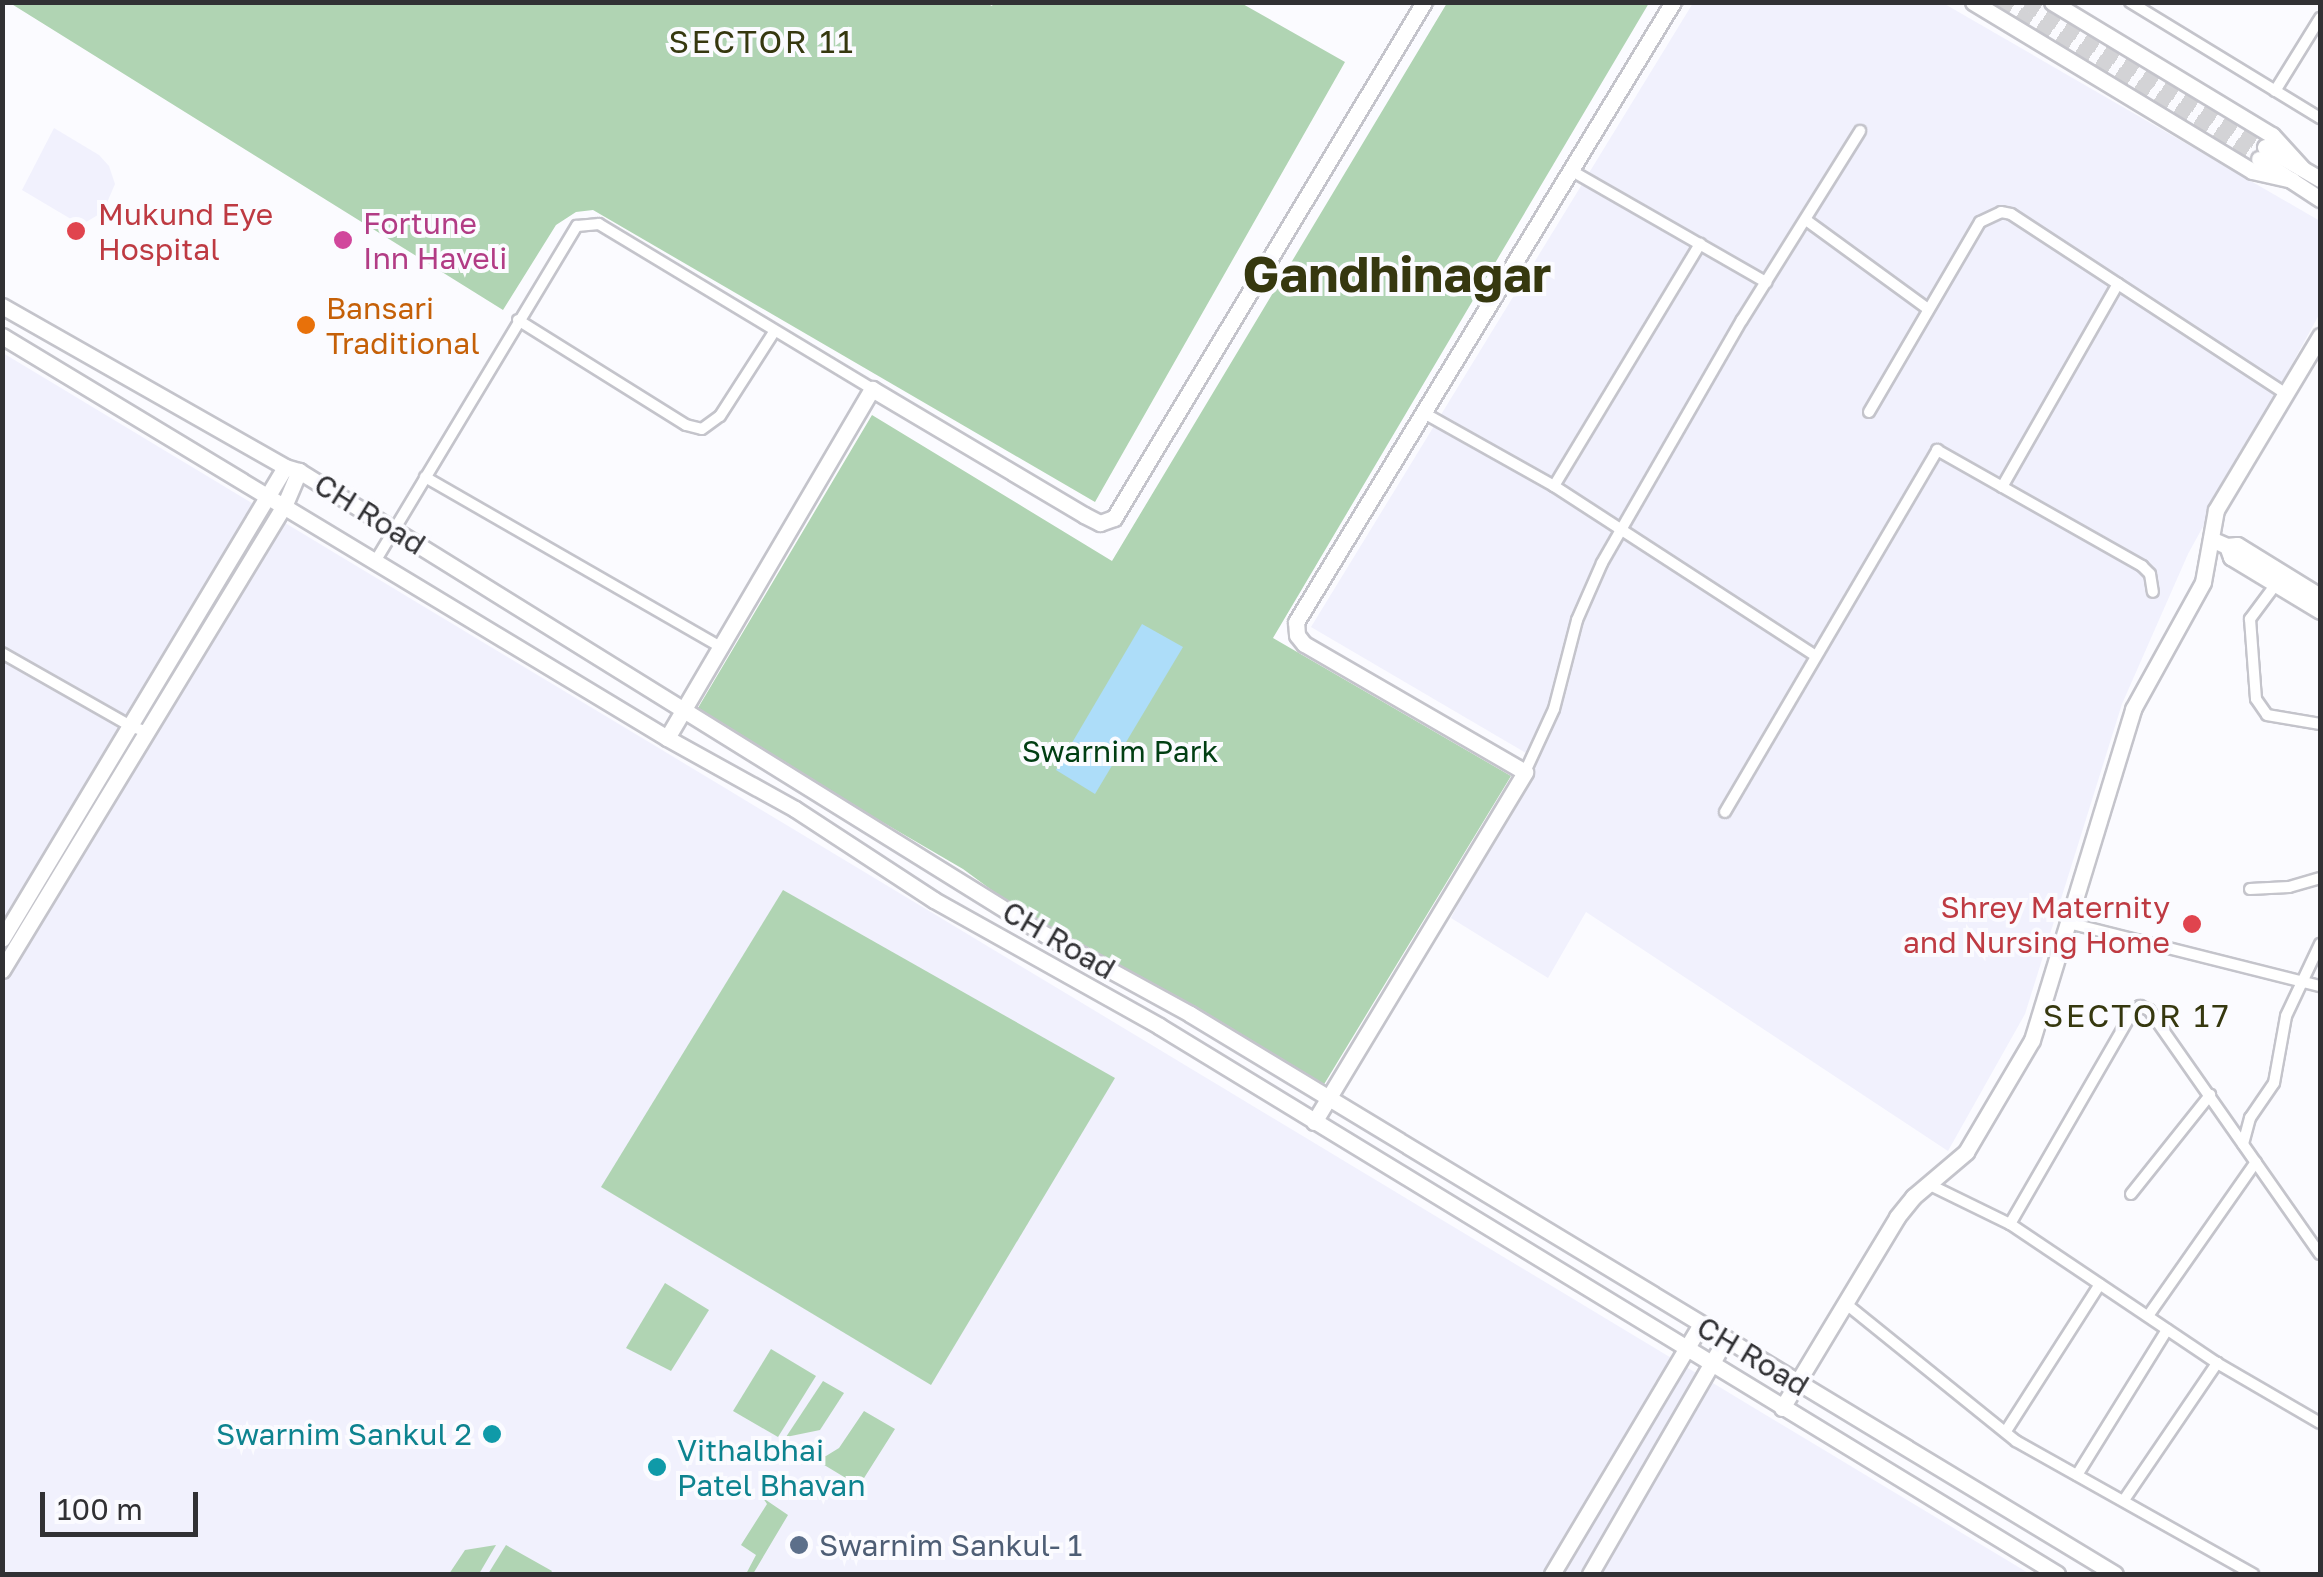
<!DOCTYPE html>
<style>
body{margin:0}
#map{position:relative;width:2323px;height:1577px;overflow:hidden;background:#fbfbff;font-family:"Golos Text",sans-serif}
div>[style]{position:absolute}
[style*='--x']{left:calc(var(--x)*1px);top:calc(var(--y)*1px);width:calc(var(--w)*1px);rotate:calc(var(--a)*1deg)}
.built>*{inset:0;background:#f1f1fd}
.green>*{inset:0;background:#b0d4b3}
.water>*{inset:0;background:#adddf9}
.secondary-tunnel>*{height:15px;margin-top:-7.5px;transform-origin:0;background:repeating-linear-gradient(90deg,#d3d3d6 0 15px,transparent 0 23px)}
.roads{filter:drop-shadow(2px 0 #c4c4cb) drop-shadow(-2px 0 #c4c4cb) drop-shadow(0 2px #c4c4cb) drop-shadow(0 -2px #c4c4cb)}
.street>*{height:10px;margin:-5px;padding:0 5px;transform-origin:5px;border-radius:5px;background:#fff}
.secondary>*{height:15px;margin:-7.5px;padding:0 7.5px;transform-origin:7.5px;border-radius:7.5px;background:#fff}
.dots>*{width:28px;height:28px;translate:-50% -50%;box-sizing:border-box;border:5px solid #fbfbff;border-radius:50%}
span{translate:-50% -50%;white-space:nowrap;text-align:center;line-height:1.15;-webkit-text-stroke:8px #fbfbff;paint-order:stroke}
.health-label{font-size:30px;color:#be3a42}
.left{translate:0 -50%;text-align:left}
.right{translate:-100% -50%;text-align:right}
.hotel-label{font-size:30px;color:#b23c85}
.food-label{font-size:30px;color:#c56008}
.street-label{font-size:30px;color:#313134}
.park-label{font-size:30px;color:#013e13}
.culture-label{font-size:30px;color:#0d838f}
.service-label{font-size:30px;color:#4e5e75}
.neighbourhood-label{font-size:32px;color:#36380f;letter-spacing:2.5px}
.town-label{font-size:50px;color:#36380f;font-weight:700}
.frame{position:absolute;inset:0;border:5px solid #313134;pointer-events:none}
.scale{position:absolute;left:40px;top:1492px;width:158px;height:45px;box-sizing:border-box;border:5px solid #313134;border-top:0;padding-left:12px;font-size:30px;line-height:35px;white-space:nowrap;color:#313134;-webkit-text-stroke:8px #fbfbff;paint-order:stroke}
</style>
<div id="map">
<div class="built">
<i style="clip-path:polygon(1693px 3px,1943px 3px,2320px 221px,2320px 313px,2188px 554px,2122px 704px,2025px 1014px,1948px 1151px,1586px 912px,1548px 978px,1451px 918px,1533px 757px,1311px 627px)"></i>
<i style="clip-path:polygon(54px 128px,99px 155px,109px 166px,115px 184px,103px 212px,81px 225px,22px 190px)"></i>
<i style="clip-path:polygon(3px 353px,2030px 1574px,3px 1574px)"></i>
</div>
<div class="green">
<i style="clip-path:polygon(986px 3px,992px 6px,994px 2px,1241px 3px,1345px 62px,1095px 502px,593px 210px,576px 212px,556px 225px,503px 310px,10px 3px)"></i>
<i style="clip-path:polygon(1447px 3px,1649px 3px,1273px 638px,1511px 776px,1323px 1086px,1028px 917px,963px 869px,695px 713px,872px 415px,1112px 561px)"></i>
<i style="clip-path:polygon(783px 890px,1115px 1078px,931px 1385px,601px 1187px)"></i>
<i style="clip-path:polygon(665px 1283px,709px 1310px,671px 1371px,626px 1348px)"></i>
<i style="clip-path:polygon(771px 1349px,816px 1376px,778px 1437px,733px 1411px)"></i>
<i style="clip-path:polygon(823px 1381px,844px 1393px,820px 1430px,786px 1437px)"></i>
<i style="clip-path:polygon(864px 1411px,895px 1429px,859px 1486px,811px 1457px,826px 1456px,839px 1448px)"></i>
<i style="clip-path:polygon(763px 1498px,788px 1515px,753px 1574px,746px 1574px,756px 1555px,741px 1545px,767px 1504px)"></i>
<i style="clip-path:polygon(496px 1545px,479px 1574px,449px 1574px,465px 1550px)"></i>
<i style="clip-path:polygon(506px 1545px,552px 1571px,550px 1574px,488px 1574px)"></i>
</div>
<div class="water">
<i style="clip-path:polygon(1142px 624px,1183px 647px,1095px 794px,1056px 770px)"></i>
</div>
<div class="secondary-tunnel">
<i style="--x:1998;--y:2;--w:305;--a:31"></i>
<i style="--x:2026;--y:2;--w:280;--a:31.2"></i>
</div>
<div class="roads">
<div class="street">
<i style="--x:2130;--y:2;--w:223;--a:31.4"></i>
<i style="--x:2275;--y:91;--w:86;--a:-58.3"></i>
<i style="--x:1572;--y:171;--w:224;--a:29.8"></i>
<i style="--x:1806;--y:220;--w:151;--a:36.1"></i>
<i style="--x:518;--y:320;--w:198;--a:32"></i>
<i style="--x:686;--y:425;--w:16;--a:14"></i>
<i style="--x:702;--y:429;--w:22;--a:-36"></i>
<i style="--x:720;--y:416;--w:100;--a:-57.3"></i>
<i style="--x:1869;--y:412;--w:220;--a:-59.7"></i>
<i style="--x:1980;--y:222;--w:23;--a:-25"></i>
<i style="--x:2001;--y:212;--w:10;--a:11"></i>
<i style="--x:2011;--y:214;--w:327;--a:33.2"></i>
<i style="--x:1424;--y:413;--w:149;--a:29.3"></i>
<i style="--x:1554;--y:486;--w:312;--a:33"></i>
<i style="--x:425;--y:477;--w:341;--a:29.9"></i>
<i style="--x:1554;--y:486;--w:283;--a:-58.9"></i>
<i style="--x:2002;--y:487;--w:234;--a:-60.3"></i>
<i style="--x:376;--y:560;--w:390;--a:-59"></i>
<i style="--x:577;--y:226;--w:22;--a:-5"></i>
<i style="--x:599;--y:224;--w:319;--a:31.1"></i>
<i style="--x:2276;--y:584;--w:44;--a:126.6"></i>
<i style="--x:2250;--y:619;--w:80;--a:85.7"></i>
<i style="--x:2256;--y:699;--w:19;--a:55"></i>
<i style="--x:2267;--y:715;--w:54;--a:9.6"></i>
<i style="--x:2;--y:653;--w:150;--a:29.6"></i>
<i style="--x:132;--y:727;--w:14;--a:17"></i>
<i style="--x:1525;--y:772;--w:69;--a:-65.3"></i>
<i style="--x:1554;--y:709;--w:92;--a:-75.5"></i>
<i style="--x:1577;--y:620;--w:62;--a:-66.3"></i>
<i style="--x:1602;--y:563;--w:280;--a:-60.1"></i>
<i style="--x:1742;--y:320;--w:223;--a:-58"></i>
<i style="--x:1725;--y:812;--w:420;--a:-59.6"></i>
<i style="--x:1937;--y:450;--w:236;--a:29.5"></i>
<i style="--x:2142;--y:566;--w:11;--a:45"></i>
<i style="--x:2150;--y:574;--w:18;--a:81"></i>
<i style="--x:2250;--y:889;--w:39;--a:-3"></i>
<i style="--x:2289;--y:887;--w:32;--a:-16"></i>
<i style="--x:2069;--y:923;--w:259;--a:14.1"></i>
<i style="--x:2243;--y:1144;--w:27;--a:-75"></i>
<i style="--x:2250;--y:1118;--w:42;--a:-55.6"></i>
<i style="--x:2274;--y:1083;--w:68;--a:-79.8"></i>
<i style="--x:2286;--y:1016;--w:80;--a:-64.7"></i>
<i style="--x:1930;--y:1185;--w:89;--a:26"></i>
<i style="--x:2010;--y:1224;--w:249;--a:33.9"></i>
<i style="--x:2217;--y:1363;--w:119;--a:30.2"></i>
<i style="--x:2131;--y:1194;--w:127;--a:-51.4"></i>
<i style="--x:2010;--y:1224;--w:246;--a:-60"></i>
<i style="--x:2133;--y:1011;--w:9;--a:-36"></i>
<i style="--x:2140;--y:1006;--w:10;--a:24"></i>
<i style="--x:2149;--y:1010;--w:298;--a:55"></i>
<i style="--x:1845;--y:1303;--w:220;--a:38.9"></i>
<i style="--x:2016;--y:1441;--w:272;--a:29.3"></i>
<i style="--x:2148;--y:1316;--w:188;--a:-55"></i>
<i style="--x:2006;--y:1431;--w:174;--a:-57.4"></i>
<i style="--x:2077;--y:1475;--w:171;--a:-58.2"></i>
<i style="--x:2124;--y:1500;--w:166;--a:-55.8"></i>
</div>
<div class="secondary">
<i style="--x:1973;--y:2;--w:326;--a:31.2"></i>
<i style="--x:2252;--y:171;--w:41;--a:12.7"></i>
<i style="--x:2052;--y:2;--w:257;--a:31.2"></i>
<i style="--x:2272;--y:135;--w:45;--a:47.7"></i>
<i style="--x:2265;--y:147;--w:64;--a:30.2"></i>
<i style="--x:2259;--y:159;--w:73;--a:33.3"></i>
<i style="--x:2;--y:306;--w:326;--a:29.6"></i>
<i style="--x:285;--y:467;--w:15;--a:16"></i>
<i style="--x:299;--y:471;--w:879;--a:31.85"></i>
<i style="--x:1046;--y:935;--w:164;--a:28.7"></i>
<i style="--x:1190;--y:1014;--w:1081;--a:31.19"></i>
<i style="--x:2;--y:336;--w:777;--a:31.15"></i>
<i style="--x:667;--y:738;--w:146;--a:29"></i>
<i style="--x:795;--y:809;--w:166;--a:33.2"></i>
<i style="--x:934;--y:900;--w:258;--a:29.2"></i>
<i style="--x:1159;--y:1026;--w:1052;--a:31.39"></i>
<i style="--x:2211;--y:539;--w:17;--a:24"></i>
<i style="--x:2227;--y:546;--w:10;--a:-6"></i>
<i style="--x:2237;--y:545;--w:97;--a:31.6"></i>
<i style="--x:2227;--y:546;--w:12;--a:70"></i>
<i style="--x:2231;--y:557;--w:104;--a:31.2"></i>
<i style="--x:667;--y:738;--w:405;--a:-59.6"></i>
<i style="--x:872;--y:389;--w:247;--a:30.7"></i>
<i style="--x:1084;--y:515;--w:18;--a:27"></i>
<i style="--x:1100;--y:523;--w:15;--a:-20"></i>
<i style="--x:1114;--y:518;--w:602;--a:-59"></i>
<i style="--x:2;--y:939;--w:550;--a:-59.05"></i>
<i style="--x:2;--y:970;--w:545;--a:-58.73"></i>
<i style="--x:285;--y:504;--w:36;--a:-67"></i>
<i style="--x:1314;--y:1122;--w:409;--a:-58.9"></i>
<i style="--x:1525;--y:772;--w:255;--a:-149.9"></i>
<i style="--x:1304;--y:644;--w:11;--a:-128"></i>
<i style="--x:1297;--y:635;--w:13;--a:-94"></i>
<i style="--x:1296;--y:622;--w:726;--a:-58.7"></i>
<i style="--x:1782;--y:1408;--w:223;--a:-58.9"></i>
<i style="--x:1897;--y:1217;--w:26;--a:-51"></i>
<i style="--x:1913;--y:1197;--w:70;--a:-40.3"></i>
<i style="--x:1966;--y:1152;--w:130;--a:-59.5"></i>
<i style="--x:2032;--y:1040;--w:346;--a:-73"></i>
<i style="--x:2133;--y:709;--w:145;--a:-61.1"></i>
<i style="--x:2203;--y:582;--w:73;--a:-79.8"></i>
<i style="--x:2216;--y:510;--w:203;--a:-59.1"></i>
<i style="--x:1552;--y:1574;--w:291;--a:-59.2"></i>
<i style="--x:1590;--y:1574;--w:272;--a:-60"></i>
</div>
</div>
<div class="dots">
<i style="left:76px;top:231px;background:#e0444e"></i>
<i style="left:343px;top:240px;background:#d1479c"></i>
<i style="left:306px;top:325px;background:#e8710a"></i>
<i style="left:2192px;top:924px;background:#e0444e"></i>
<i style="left:492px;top:1434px;background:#0f9aa8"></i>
<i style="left:657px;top:1467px;background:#0f9aa8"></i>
<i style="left:799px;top:1545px;background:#5c6f8a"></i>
</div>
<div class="health-label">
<span class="left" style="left:98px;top:231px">Mukund Eye<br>Hospital</span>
<span class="right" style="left:2170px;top:924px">Shrey Maternity<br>and Nursing Home</span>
</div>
<div class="hotel-label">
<span class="left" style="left:363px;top:240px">Fortune<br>Inn Haveli</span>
</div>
<div class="food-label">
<span class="left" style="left:326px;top:325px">Bansari<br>Traditional</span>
</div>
<div class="street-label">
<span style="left:370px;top:514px;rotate:32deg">CH Road</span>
<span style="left:1059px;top:940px;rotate:30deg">CH Road</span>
<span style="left:1753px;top:1356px;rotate:31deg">CH Road</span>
</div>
<div class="park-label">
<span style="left:1120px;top:751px">Swarnim Park</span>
</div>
<div class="culture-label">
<span class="right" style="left:472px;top:1434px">Swarnim Sankul 2</span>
<span class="left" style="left:677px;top:1467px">Vithalbhai<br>Patel Bhavan</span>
</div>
<div class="service-label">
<span class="left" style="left:819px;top:1545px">Swarnim Sankul- 1</span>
</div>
<div class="neighbourhood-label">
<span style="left:762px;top:41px">SECTOR 11</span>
<span style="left:2137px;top:1015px">SECTOR 17</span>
</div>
<div class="town-label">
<span style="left:1397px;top:274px">Gandhinagar</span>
</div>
<div class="frame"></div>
<div class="scale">100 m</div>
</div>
